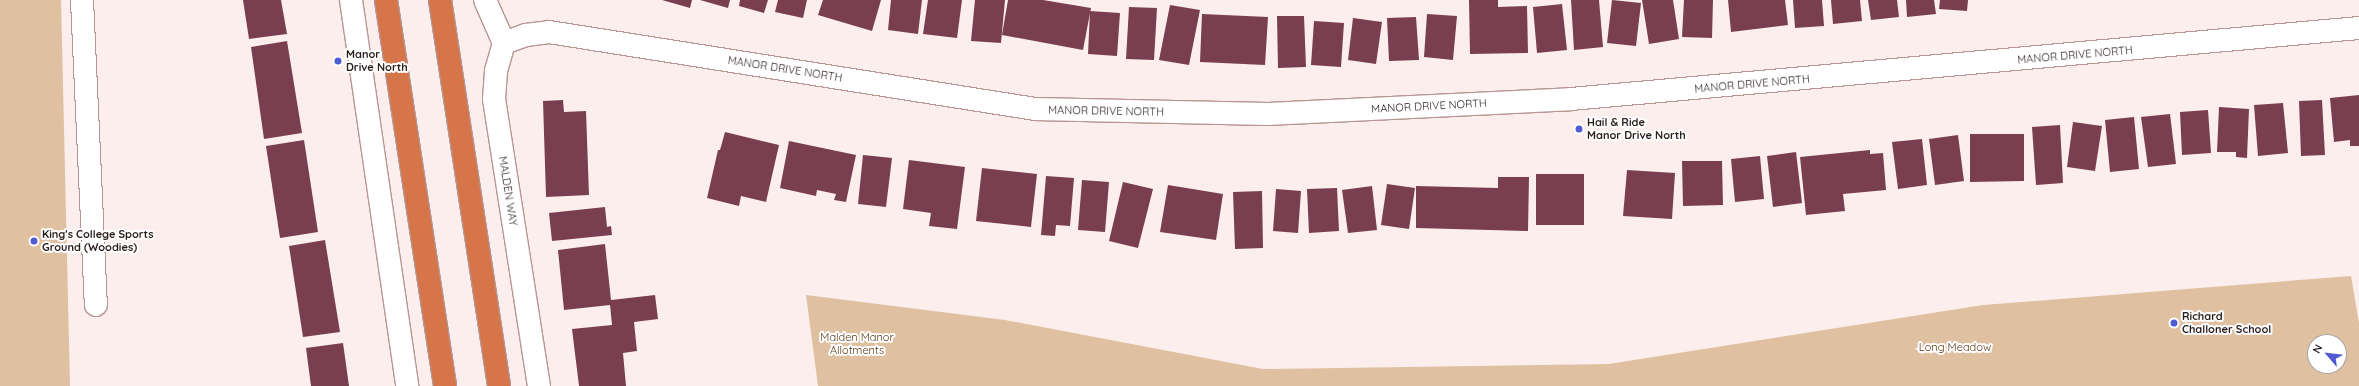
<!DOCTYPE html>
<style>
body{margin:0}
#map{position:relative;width:2359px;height:386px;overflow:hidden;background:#fceeec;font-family:Quicksand,sans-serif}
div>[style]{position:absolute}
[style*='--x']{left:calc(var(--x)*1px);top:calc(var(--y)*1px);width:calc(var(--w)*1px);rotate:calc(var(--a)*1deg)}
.green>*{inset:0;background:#dfc0a1}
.building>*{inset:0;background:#793f51}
.roads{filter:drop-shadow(1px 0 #b69592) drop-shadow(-1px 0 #b69592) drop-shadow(0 1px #b69592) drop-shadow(0 -1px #b69592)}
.minor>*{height:22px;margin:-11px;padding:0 11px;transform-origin:11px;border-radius:11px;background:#fff}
.highway>*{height:22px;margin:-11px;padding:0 11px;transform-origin:11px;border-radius:11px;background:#d57549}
.dots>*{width:11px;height:11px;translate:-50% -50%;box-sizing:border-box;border:2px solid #fff;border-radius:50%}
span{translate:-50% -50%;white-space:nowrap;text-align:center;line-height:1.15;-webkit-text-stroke:4px #fff;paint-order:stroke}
.poi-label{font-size:11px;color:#2a1e1d;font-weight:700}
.left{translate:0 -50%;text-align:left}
.street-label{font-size:11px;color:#2a1e1d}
.park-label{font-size:11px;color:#563611}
.north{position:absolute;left:2307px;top:334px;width:40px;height:40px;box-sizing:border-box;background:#fff;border:1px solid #aaa5a5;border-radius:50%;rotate:298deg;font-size:11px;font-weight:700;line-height:16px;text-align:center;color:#2a1e1d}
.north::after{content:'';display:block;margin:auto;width:14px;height:18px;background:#505bd1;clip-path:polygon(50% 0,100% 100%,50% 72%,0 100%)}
</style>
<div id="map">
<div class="green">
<i style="clip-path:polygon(0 0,61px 0,70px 386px,0 386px)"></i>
<i style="clip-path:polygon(evenodd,2351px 276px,2359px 323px,2359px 386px,818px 386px,806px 295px,1005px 320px,1263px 369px,1609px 364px,1983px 305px,2351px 276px,2315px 342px,2339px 342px,2339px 366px,2315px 366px,2315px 342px)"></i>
</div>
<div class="building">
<i style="clip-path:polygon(243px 0,281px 0,287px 34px,249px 39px)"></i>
<i style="clip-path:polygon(662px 0,692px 0,690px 8px)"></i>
<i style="clip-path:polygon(700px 0,730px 0,728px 8px)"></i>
<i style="clip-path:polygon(740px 0,768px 0,764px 13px,739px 6px)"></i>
<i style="clip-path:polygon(778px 0,807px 0,803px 18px,775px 12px)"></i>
<i style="clip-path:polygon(823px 0,881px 0,872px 31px,818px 15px)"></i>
<i style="clip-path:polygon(891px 0,922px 0,918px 34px,888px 30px)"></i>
<i style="clip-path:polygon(928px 0,962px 0,957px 38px,923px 34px)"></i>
<i style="clip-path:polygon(975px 0,1005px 0,1001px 43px,971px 41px)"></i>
<i style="clip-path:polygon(1008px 0,1043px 0,1091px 8px,1083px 50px,1002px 35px)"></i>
<i style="clip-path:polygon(1469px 0,1498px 0,1498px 7px,1527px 6px,1528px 53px,1470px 54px)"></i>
<i style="clip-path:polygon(1571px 0,1599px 0,1603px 47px,1574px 50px)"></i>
<i style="clip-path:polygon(1612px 0,1641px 3px,1636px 46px,1607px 43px)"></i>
<i style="clip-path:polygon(1642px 0,1673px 0,1679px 39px,1649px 44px)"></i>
<i style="clip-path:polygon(1684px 0,1713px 0,1712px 38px,1682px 37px)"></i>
<i style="clip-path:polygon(1728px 0,1785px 0,1788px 25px,1731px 32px)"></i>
<i style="clip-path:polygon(1793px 0,1822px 0,1824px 26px,1795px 28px)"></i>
<i style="clip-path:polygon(1831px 0,1860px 0,1862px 21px,1833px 24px)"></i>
<i style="clip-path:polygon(1868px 0,1897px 0,1899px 17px,1871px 20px)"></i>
<i style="clip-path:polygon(1906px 0,1934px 0,1936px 14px,1907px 17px)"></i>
<i style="clip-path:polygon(1940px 0,1968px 0,1967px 11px,1939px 9px)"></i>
<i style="clip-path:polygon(1562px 4px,1567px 50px,1537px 53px,1533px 7px)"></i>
<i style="clip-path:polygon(1170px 5px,1200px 10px,1189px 65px,1159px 60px)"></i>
<i style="clip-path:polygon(1129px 7px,1157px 8px,1154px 60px,1126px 59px)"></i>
<i style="clip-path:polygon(1090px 11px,1120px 13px,1117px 56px,1088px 54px)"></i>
<i style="clip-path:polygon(1202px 14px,1268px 17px,1265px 65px,1200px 62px)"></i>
<i style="clip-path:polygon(1427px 14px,1457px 16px,1453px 60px,1424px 57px)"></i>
<i style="clip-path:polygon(1277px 16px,1304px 16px,1306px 67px,1278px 68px)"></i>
<i style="clip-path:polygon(1416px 17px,1419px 60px,1389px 61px,1387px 18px)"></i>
<i style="clip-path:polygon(1353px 18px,1382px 22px,1376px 64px,1348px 60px)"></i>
<i style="clip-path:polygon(1314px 21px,1344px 23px,1341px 67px,1311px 65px)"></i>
<i style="clip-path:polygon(287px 41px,302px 133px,264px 139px,251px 47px)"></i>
<i style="clip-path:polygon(2359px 95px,2359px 146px,2350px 146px,2350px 140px,2334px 142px,2330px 98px)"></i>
<i style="clip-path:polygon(563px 100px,564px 112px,586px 111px,589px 195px,546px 197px,543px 101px)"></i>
<i style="clip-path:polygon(2322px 100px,2325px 155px,2301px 156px,2299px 101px)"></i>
<i style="clip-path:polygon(2283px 103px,2288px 153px,2258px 156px,2254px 105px)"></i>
<i style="clip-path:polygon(2219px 107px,2249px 109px,2247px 158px,2236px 157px,2236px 152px,2217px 152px)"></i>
<i style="clip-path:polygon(2208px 110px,2211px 153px,2182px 155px,2180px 112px)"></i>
<i style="clip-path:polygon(2170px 114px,2176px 164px,2148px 167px,2141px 117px)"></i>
<i style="clip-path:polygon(2134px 117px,2139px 169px,2110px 172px,2105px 120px)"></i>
<i style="clip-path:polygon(2073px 122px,2102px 126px,2095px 171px,2067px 167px)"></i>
<i style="clip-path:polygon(2060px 125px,2063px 183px,2036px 185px,2032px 127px)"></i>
<i style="clip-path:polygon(725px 132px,779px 145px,766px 202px,741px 196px,739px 206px,707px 198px,718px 150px,720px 150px)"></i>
<i style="clip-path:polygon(1970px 134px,2024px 134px,2024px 181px,1970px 182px)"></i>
<i style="clip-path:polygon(1958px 135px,1964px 181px,1935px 185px,1929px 139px)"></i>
<i style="clip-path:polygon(1922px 139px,1927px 185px,1898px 189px,1892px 142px)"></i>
<i style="clip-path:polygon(304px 140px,318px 232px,280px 238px,266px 146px)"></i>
<i style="clip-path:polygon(789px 141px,856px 155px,846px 202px,834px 200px,836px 194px,817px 190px,816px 196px,780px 188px)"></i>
<i style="clip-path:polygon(1870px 150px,1870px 154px,1883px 153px,1886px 190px,1843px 194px,1845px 211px,1806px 215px,1800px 157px)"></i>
<i style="clip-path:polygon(1796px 152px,1802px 203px,1773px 207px,1767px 156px)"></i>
<i style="clip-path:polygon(863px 155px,892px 158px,886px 207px,858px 204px)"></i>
<i style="clip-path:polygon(1760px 156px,1764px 199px,1735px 202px,1731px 159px)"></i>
<i style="clip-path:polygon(909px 160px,965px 167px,957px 229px,929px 226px,931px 213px,903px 209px)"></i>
<i style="clip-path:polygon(1682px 161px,1722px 161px,1723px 205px,1683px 206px)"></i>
<i style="clip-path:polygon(982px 168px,1037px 174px,1031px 227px,976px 221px)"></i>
<i style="clip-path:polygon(1627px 170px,1675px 173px,1672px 219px,1623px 216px)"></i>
<i style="clip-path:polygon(1536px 174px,1584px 174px,1584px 225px,1536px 225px)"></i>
<i style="clip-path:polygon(1046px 176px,1074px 178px,1070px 226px,1056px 225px,1055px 236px,1041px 235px)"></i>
<i style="clip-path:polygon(1498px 177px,1529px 177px,1528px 231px,1416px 228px,1416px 186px,1498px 188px)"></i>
<i style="clip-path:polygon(1082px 180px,1109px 182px,1105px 232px,1078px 230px)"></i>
<i style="clip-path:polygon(1123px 182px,1153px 189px,1138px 248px,1109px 241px)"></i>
<i style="clip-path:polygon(1387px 184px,1415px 188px,1409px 229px,1381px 225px)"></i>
<i style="clip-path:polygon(1168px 185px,1223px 194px,1216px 240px,1160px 232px)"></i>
<i style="clip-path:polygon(1372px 186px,1377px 230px,1348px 233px,1342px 190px)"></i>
<i style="clip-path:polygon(1337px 188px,1339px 231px,1309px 233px,1307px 189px)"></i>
<i style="clip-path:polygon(1276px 189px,1301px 191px,1298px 233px,1273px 231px)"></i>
<i style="clip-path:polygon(1262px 191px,1263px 248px,1235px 249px,1233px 192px)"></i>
<i style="clip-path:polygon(605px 207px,607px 227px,611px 226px,612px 235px,552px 241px,549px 213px)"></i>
<i style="clip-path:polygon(325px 240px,340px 332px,303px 337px,289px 246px)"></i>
<i style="clip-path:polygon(605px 244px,611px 300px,655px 295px,658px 319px,634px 322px,637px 351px,623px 353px,626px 386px,579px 386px,572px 329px,612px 325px,610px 305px,564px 310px,558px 250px)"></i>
<i style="clip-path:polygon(343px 343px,349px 386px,311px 386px,306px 348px)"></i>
</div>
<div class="roads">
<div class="minor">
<i style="--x:82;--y:0;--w:305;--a:87.4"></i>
<i style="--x:351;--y:0;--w:390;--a:81.7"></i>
<i style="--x:485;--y:0;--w:47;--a:66.2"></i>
<i style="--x:504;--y:43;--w:29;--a:106"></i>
<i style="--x:496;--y:71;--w:28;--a:94"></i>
<i style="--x:494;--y:99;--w:291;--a:81.1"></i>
<i style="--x:504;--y:43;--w:23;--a:-20"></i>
<i style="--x:526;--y:35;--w:23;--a:-7"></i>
<i style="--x:549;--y:32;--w:492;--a:9"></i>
<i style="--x:1035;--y:109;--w:233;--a:1.2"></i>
<i style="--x:1268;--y:114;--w:303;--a:-2.8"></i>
<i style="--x:1571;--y:99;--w:791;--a:-5.15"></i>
</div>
<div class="highway">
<i style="--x:386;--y:0;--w:390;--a:81.3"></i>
<i style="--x:440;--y:0;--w:390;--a:81.3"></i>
</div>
</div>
<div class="dots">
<i style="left:338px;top:61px;background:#505bd1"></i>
<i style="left:1579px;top:129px;background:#505bd1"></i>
<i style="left:34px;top:241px;background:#505bd1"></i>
<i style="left:2174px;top:323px;background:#505bd1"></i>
</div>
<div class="poi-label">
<span class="left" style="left:346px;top:61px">Manor<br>Drive North</span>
<span class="left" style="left:1587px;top:129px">Hail &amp; Ride<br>Manor Drive North</span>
<span class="left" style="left:42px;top:241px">King's College Sports<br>Ground (Woodies)</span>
<span class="left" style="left:2182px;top:323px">Richard<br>Challoner School</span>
</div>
<div class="street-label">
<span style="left:2075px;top:55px;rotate:-5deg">MANOR DRIVE NORTH</span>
<span style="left:785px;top:69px;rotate:9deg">MANOR DRIVE NORTH</span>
<span style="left:1752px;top:84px;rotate:-5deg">MANOR DRIVE NORTH</span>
<span style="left:1429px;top:106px;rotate:-3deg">MANOR DRIVE NORTH</span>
<span style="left:1106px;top:111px;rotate:1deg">MANOR DRIVE NORTH</span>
<span style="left:508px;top:191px;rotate:81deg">MALDEN WAY</span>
</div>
<div class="park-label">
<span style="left:857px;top:344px">Malden Manor<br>Allotments</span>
<span style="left:1955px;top:347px">Long Meadow</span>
</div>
<div class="north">N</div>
</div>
